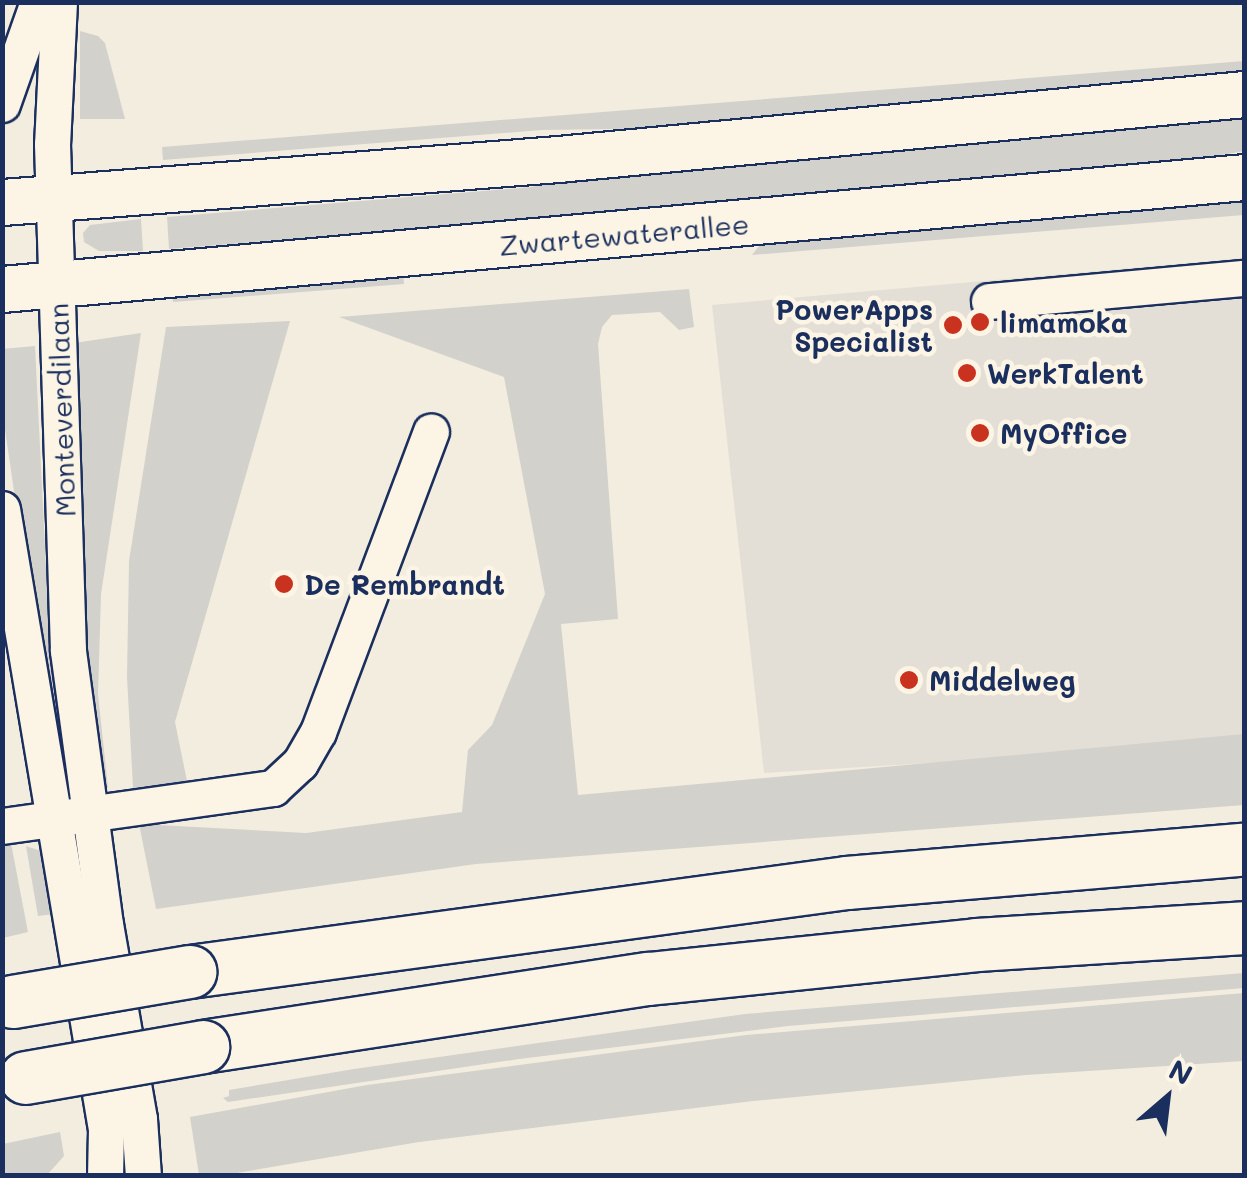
<!DOCTYPE html>
<style>
body{margin:0}
#map{position:relative;width:1247px;height:1178px;overflow:hidden;background:#f3ede0;font-family:Mali,sans-serif}
div>[style]{position:absolute}
[style*='--x']{left:calc(var(--x)*1px);top:calc(var(--y)*1px);width:calc(var(--w)*1px);rotate:calc(var(--a)*1deg)}
.built>*{inset:0;background:#e3dfd6}
.green>*{inset:0;background:#d3d1cc}
.roads{filter:drop-shadow(2px 0 #1b2f5e) drop-shadow(-2px 0 #1b2f5e) drop-shadow(0 2px #1b2f5e) drop-shadow(0 -2px #1b2f5e)}
.minor>*{height:35px;margin:-17.5px;padding:0 17.5px;transform-origin:17.5px;border-radius:17.5px;background:#fcf5e5}
.major>*{height:45px;margin:-22.5px;padding:0 22.5px;transform-origin:22.5px;border-radius:22.5px;background:#fcf5e5}
.highway>*{height:52px;margin:-26px;padding:0 26px;transform-origin:26px;border-radius:26px;background:#fcf5e5}
.bridges{filter:drop-shadow(2px 0 #1b2f5e) drop-shadow(-2px 0 #1b2f5e) drop-shadow(0 2px #1b2f5e) drop-shadow(0 -2px #1b2f5e)}
.highway-bridge>*{height:52px;margin:-26px;padding:0 26px;transform-origin:26px;border-radius:26px;background:#fcf5e5}
.dots>*{width:28px;height:28px;translate:-50% -50%;box-sizing:border-box;border:5px solid #fcf5e5;border-radius:50%}
span{translate:-50% -50%;white-space:nowrap;text-align:center;line-height:1.15;-webkit-text-stroke:9px #fcf5e5;paint-order:stroke}
.street-label{font-size:28px;color:#1b2f5e}
.poi-label{font-size:28px;color:#1b2f5e;font-weight:700}
.right{translate:-100% -50%;text-align:right}
.left{translate:0 -50%;text-align:left}
.frame{position:absolute;inset:0;border:5px solid #1b2f5e;pointer-events:none}
.north{position:absolute;left:1117px;top:1048px;width:100px;height:100px;-webkit-text-stroke:8px #fcf5e5;paint-order:stroke;rotate:28deg;font-size:28px;font-weight:700;line-height:40px;text-align:center;color:#1b2f5e}
.north::after{content:'';display:block;margin:auto;width:35px;height:45px;background:#1b2f5e;clip-path:polygon(50% 0,100% 100%,50% 72%,0 100%)}
</style>
<div id="map">
<div class="built">
<i style="clip-path:polygon(1244px 258px,1244px 744px,764px 773px,712px 305px)"></i>
</div>
<div class="green">
<i style="clip-path:polygon(80px 31px,98px 36px,105px 43px,125px 119px,80px 119px)"></i>
<i style="clip-path:polygon(1244px 61px,1244px 81px,682px 128px,542px 130px,163px 160px,162px 147px)"></i>
<i style="clip-path:polygon(1244px 115px,1244px 151px,1139px 170px,169px 249px,167px 217px,531px 187px,680px 161px)"></i>
<i style="clip-path:polygon(1244px 201px,1244px 215px,752px 255px,763px 241px,1142px 203px)"></i>
<i style="clip-path:polygon(141px 219px,143px 251px,99px 251px,84px 242px,83px 233px,90px 225px)"></i>
<i style="clip-path:polygon(403px 272px,404px 284px,173px 302px,171px 281px)"></i>
<i style="clip-path:polygon(689px 289px,694px 327px,679px 330px,660px 312px,612px 315px,602px 327px,598px 344px,618px 619px,561px 624px,578px 795px,1244px 734px,1244px 805px,476px 864px,156px 909px,139px 824px,306px 833px,462px 812px,468px 750px,492px 725px,545px 594px,504px 377px,339px 317px)"></i>
<i style="clip-path:polygon(290px 321px,175px 722px,187px 781px,133px 788px,127px 677px,129px 561px,166px 327px)"></i>
<i style="clip-path:polygon(141px 333px,101px 594px,98px 694px,108px 788px,95px 784px,76px 652px,74px 343px)"></i>
<i style="clip-path:polygon(35px 346px,47px 587px,72px 774px,67px 792px,30px 600px,3px 416px,2px 349px)"></i>
<i style="clip-path:polygon(10px 838px,28px 932px,3px 938px,2px 839px)"></i>
<i style="clip-path:polygon(26px 846px,44px 852px,55px 914px,38px 916px)"></i>
<i style="clip-path:polygon(1244px 973px,1244px 988px,788px 1026px,519px 1059px,228px 1102px,223px 1098px,229px 1096px,229px 1090px,354px 1069px,745px 1014px)"></i>
<i style="clip-path:polygon(1244px 993px,1244px 1061px,1026px 1075px,753px 1101px,419px 1142px,225px 1175px,199px 1175px,190px 1117px,367px 1085px,746px 1035px)"></i>
<i style="clip-path:polygon(60px 1132px,64px 1156px,47px 1175px,3px 1175px,3px 1144px)"></i>
</div>
<div class="roads">
<div class="minor">
<i style="--x:59;--y:2;--w:142;--a:92.8"></i>
<i style="--x:52;--y:144;--w:507;--a:88.19"></i>
<i style="--x:68;--y:651;--w:275;--a:82.3"></i>
<i style="--x:105;--y:924;--w:198;--a:80.1"></i>
<i style="--x:139;--y:1119;--w:57;--a:86"></i>
<i style="--x:2;--y:104;--w:108;--a:-70.6"></i>
<i style="--x:989;--y:301;--w:256;--a:-5.2"></i>
<i style="--x:2;--y:509;--w:629;--a:80.48"></i>
<i style="--x:106;--y:1129;--w:47;--a:91.2"></i>
<i style="--x:2;--y:826;--w:274;--a:-8"></i>
<i style="--x:273;--y:788;--w:37;--a:-43"></i>
<i style="--x:300;--y:763;--w:36;--a:-60"></i>
<i style="--x:318;--y:732;--w:321;--a:-69.4"></i>
</div>
<div class="major">
<i style="--x:2;--y:202;--w:558;--a:-4.42"></i>
<i style="--x:558;--y:159;--w:689;--a:-5.41"></i>
<i style="--x:2;--y:289;--w:1247;--a:-5.15"></i>
</div>
<div class="highway">
<i style="--x:190;--y:972;--w:663;--a:-7.71"></i>
<i style="--x:847;--y:883;--w:398;--a:-4.8"></i>
<i style="--x:203;--y:1047;--w:451;--a:-8.7"></i>
<i style="--x:649;--y:979;--w:330;--a:-5.9"></i>
<i style="--x:977;--y:945;--w:268;--a:-3.6"></i>
</div>
</div>
<div class="bridges">
<div class="highway-bridge">
<i style="--x:13;--y:1002;--w:180;--a:-9.6"></i>
<i style="--x:26;--y:1078;--w:180;--a:-9.9"></i>
</div>
</div>
<div class="dots">
<i style="left:980px;top:322px;background:#c8321e"></i>
<i style="left:953px;top:325px;background:#c8321e"></i>
<i style="left:967px;top:373px;background:#c8321e"></i>
<i style="left:980px;top:433px;background:#c8321e"></i>
<i style="left:284px;top:584px;background:#c8321e"></i>
<i style="left:909px;top:680px;background:#c8321e"></i>
</div>
<div class="street-label">
<span style="left:624px;top:234px;rotate:-5deg">Zwartewaterallee</span>
<span style="left:61px;top:410px;rotate:-92deg">Monteverdilaan</span>
</div>
<div class="poi-label">
<span class="right" style="left:933px;top:325px">PowerApps<br>Specialist</span>
<span class="left" style="left:1000px;top:322px">limamoka</span>
<span class="left" style="left:987px;top:373px">WerkTalent</span>
<span class="left" style="left:1000px;top:433px">MyOffice</span>
<span class="left" style="left:304px;top:584px">De Rembrandt</span>
<span class="left" style="left:929px;top:680px">Middelweg</span>
</div>
<div class="frame"></div>
<div class="north">N</div>
</div>
